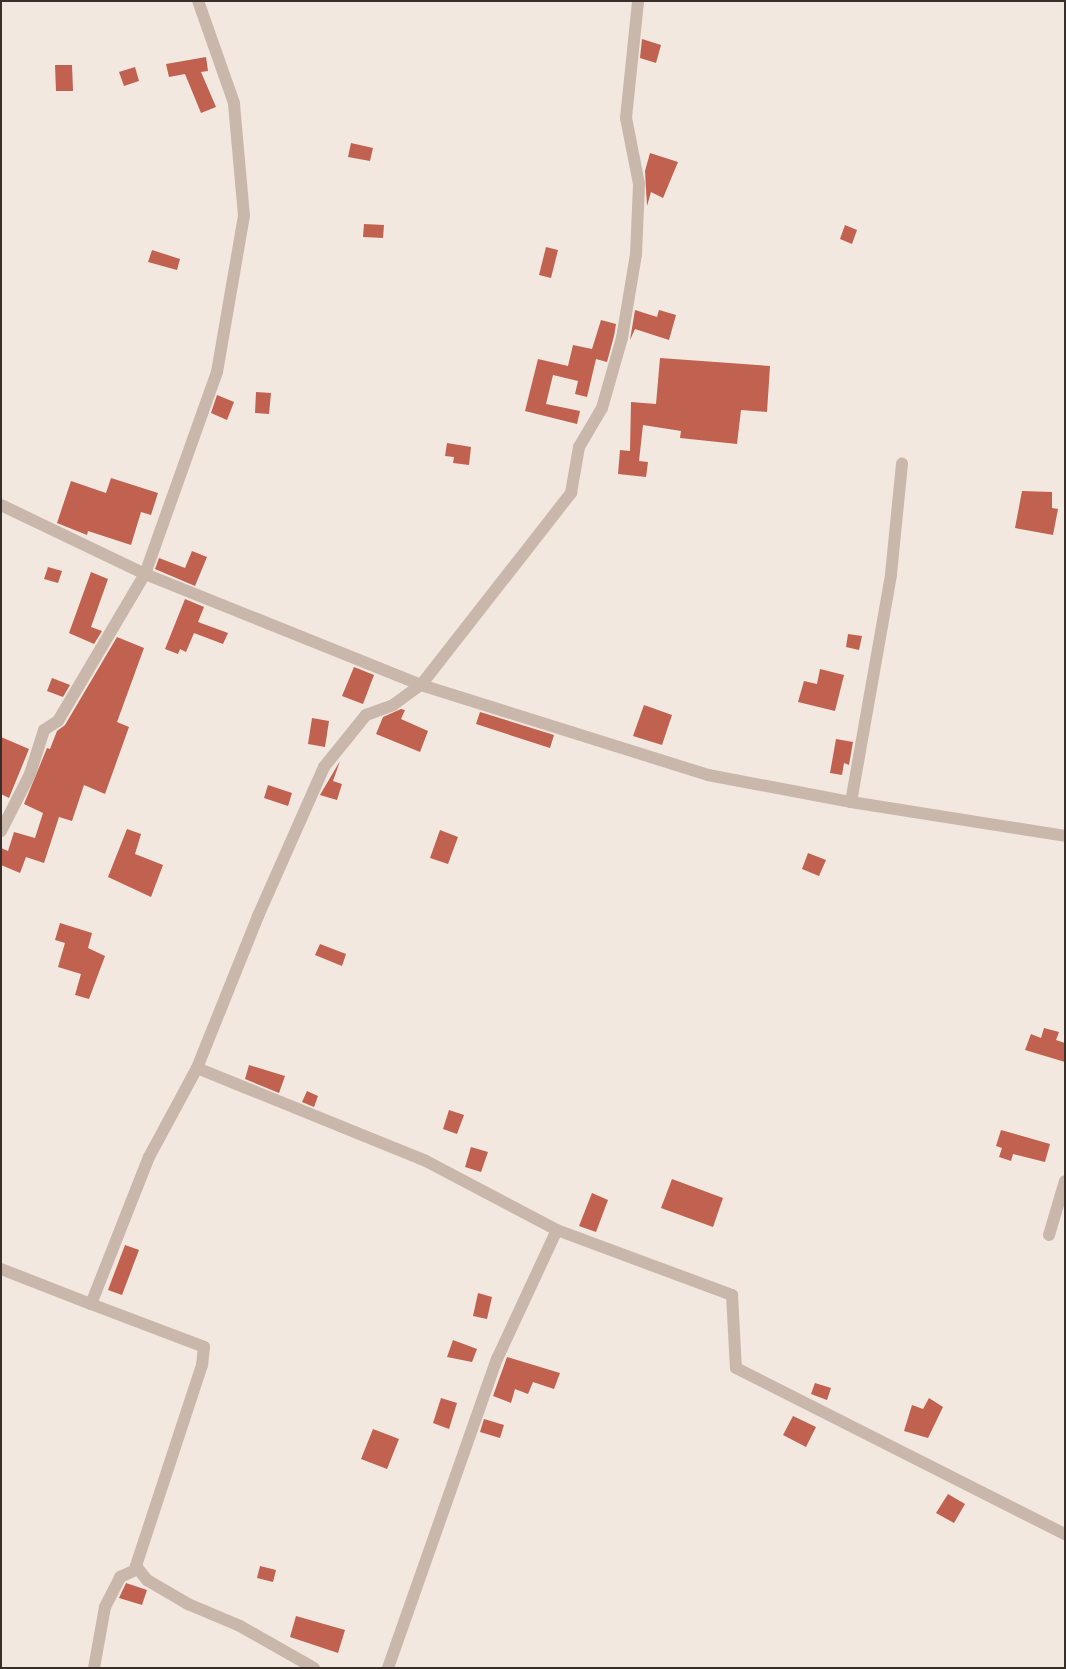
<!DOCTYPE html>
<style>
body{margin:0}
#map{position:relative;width:1066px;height:1669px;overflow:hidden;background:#f2e8e0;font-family:Arial,sans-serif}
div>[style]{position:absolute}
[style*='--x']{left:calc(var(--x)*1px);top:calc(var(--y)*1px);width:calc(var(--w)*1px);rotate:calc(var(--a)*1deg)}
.building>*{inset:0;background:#c1614f}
.street>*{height:12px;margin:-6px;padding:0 6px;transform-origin:6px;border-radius:6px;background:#cab7ac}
span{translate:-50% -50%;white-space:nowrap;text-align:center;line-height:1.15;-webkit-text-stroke:5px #faf2ec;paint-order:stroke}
.frame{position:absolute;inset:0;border:2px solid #382e2a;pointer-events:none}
</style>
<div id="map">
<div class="building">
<i style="clip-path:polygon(642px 39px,661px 45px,656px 63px,640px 58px)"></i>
<i style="clip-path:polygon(206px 57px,208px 71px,201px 72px,216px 107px,201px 113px,185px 74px,169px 77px,166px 64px)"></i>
<i style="clip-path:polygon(55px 65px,72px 65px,73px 91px,56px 91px)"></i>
<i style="clip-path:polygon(135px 67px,139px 81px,124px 86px,119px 72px)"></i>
<i style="clip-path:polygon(351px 143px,373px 148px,370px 161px,348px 157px)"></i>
<i style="clip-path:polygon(650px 153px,678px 162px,663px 198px,651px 192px,647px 206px,645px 171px)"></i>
<i style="clip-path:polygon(364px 224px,384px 225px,383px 238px,363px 237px)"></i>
<i style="clip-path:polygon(845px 225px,857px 230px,852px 244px,840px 239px)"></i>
<i style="clip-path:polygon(546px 247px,558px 250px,551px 278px,539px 275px)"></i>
<i style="clip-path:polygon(152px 250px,180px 259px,177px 270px,148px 262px)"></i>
<i style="clip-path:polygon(635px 310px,657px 317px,659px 310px,676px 315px,669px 340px,635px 329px,630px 340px)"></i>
<i style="clip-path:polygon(601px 320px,616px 324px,614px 336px,607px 362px,596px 359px,587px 397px,575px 394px,578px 381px,553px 375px,546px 404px,580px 411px,577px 424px,525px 411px,538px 359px,568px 366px,573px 345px,592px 349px)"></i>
<i style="clip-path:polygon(660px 358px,770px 366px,767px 412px,741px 410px,737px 444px,680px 438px,681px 431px,643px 425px,639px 461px,648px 462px,646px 477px,618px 474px,620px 450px,630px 451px,631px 402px,656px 404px)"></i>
<i style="clip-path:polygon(256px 392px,271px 393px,269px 414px,255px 413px)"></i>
<i style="clip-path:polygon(217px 395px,234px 402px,227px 420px,211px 413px)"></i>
<i style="clip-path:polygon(447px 443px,471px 447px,469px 465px,453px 463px,454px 457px,445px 456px)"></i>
<i style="clip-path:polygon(111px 478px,158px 493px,151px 515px,141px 512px,131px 545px,88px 531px,87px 535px,57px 523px,71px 481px,106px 493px)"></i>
<i style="clip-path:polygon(1022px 491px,1052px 492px,1052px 508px,1058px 509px,1053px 535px,1015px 528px)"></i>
<i style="clip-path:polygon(192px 551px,207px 557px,195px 586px,155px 569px,159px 558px,185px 568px)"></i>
<i style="clip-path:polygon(48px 567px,62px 571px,58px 583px,44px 579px)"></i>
<i style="clip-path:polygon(91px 572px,108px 579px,91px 627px,102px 631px,94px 644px,69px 633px)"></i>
<i style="clip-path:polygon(185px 599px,204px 607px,198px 622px,228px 633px,223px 644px,194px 633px,186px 652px,180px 649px,178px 654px,165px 649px)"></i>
<i style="clip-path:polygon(848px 634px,862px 636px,859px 650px,846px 647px)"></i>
<i style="clip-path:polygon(117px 637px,144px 648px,117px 722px,129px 727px,105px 794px,84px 785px,72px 821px,59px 817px,44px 863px,26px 857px,20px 873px,1px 865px,1px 848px,8px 851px,14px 832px,35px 838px,43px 813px,24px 804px,47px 748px,50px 749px,57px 731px,65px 725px)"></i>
<i style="clip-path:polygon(354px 667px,374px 675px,363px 704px,342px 696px)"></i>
<i style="clip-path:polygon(820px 669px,844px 675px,835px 711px,798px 702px,804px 681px,817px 684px)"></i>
<i style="clip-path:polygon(52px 678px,70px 685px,63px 697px,47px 691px)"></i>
<i style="clip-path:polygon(644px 705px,672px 715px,662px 745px,633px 736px)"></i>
<i style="clip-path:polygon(401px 709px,405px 710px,401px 719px,428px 731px,420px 752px,376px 734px,383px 717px)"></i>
<i style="clip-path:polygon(480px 712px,554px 735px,550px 748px,476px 724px)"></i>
<i style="clip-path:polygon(312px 718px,329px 721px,325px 747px,308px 744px)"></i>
<i style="clip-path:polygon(1px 737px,29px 749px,9px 798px,1px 794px)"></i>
<i style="clip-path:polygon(836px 739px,853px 742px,849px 765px,844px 763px,842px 775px,830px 773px)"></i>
<i style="clip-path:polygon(340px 761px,333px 781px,342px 784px,337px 800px,320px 795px)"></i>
<i style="clip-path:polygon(268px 785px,292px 793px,288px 806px,264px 798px)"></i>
<i style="clip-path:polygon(127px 829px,141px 834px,135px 854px,163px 865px,151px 897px,108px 877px)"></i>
<i style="clip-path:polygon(440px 830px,458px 837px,448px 864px,430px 858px)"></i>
<i style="clip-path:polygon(808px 853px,826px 860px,819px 876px,802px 869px)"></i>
<i style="clip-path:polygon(60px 923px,92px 933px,88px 948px,105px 956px,89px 999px,75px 995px,81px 974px,58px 967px,65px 943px,55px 940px)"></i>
<i style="clip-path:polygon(320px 944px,346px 954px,342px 966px,315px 955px)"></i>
<i style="clip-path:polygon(1044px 1028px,1059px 1032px,1056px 1040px,1065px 1043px,1065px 1062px,1025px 1050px,1031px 1034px,1041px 1038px)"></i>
<i style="clip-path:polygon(249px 1065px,285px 1076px,279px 1093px,245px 1079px)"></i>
<i style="clip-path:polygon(307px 1091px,318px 1096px,314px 1107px,302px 1102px)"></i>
<i style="clip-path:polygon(449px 1110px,464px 1115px,457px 1134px,443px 1129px)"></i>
<i style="clip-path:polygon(1001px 1130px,1050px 1144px,1045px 1162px,1013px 1154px,1011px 1161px,999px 1157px,1002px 1148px,996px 1146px)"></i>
<i style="clip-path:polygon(471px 1147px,488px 1152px,481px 1172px,465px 1167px)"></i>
<i style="clip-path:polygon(672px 1179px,723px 1198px,713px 1227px,661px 1208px)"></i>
<i style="clip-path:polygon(592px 1193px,608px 1200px,596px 1232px,579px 1226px)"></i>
<i style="clip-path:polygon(125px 1245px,139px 1250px,122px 1295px,108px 1290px)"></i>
<i style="clip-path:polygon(478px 1293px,492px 1297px,487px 1319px,473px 1316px)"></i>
<i style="clip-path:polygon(453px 1340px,477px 1349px,472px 1362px,447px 1357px)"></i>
<i style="clip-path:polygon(507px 1357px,560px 1373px,554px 1389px,533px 1382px,528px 1394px,515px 1389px,511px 1403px,493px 1396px)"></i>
<i style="clip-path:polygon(815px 1383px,831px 1388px,827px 1400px,811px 1394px)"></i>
<i style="clip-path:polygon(441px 1398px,457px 1403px,449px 1429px,433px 1423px)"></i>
<i style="clip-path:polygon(929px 1398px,943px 1407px,928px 1438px,904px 1431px,912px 1405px,923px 1409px)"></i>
<i style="clip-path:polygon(793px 1416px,816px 1427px,806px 1447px,783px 1435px)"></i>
<i style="clip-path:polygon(484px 1419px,504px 1425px,500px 1438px,480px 1432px)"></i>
<i style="clip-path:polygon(373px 1429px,399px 1439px,387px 1469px,361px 1459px)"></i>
<i style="clip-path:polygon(948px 1494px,965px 1504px,954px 1523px,936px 1513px)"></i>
<i style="clip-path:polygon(260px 1566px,276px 1570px,273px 1582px,257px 1578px)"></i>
<i style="clip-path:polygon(126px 1583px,147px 1590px,142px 1605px,119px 1598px)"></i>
<i style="clip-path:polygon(296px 1616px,345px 1630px,338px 1653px,290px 1637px)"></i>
</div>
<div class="street">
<i style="--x:1;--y:505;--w:160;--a:25.6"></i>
<i style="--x:145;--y:574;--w:297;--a:21.9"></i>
<i style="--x:421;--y:685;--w:301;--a:17.4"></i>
<i style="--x:708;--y:775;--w:146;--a:10.7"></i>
<i style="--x:851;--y:802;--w:217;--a:9"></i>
<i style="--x:851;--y:802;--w:231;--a:-80"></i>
<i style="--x:891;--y:574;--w:111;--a:-84.3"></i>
<i style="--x:1;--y:831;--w:64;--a:-63"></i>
<i style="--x:30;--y:774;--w:46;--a:-72.3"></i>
<i style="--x:44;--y:730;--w:17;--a:-33"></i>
<i style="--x:58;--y:721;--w:171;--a:-59.4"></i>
<i style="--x:145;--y:574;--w:214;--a:-70.4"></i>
<i style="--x:217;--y:372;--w:158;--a:-80.2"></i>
<i style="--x:244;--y:216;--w:113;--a:-95.1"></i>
<i style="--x:234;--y:103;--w:108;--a:-109.4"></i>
<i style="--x:197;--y:1068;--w:247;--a:22.1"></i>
<i style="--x:426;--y:1161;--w:148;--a:27.8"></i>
<i style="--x:557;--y:1230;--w:187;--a:20.4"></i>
<i style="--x:732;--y:1295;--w:73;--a:86.9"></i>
<i style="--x:736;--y:1368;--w:369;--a:26.8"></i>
<i style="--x:1049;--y:1235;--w:56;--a:-73.5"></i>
<i style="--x:1;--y:1269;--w:97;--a:21.3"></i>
<i style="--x:91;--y:1304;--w:158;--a:-68.5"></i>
<i style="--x:149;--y:1157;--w:101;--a:-61.7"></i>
<i style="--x:197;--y:1068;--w:164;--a:-68.1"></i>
<i style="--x:258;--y:916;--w:163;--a:-66.1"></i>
<i style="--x:324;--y:767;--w:67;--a:-51.1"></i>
<i style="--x:366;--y:715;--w:29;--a:-20"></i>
<i style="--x:393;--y:705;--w:34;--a:-36"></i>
<i style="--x:421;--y:685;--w:244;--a:-52"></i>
<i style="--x:571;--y:493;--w:47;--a:-80.1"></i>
<i style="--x:579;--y:447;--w:45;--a:-59.5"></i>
<i style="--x:602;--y:408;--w:73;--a:-74.1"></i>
<i style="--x:622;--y:338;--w:85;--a:-80.5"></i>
<i style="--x:636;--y:254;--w:70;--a:-87.5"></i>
<i style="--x:639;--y:184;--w:67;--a:-101.1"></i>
<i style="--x:626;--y:118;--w:118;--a:-84.1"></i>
<i style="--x:91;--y:1304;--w:121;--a:20.8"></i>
<i style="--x:204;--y:1347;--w:18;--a:96"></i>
<i style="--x:202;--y:1365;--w:212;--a:108.2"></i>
<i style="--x:136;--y:1566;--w:18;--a:52"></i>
<i style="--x:147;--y:1580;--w:48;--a:30.3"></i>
<i style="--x:188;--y:1604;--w:56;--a:22.9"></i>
<i style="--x:240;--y:1626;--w:85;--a:29.6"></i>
<i style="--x:94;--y:1668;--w:62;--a:-79.8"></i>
<i style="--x:105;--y:1607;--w:34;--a:-63"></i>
<i style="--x:120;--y:1577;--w:17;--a:-24"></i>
<i style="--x:136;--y:1570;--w:4;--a:-90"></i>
<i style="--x:388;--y:1668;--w:328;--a:-70.6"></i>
<i style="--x:497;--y:1359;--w:142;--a:-65.1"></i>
</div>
<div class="frame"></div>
</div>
